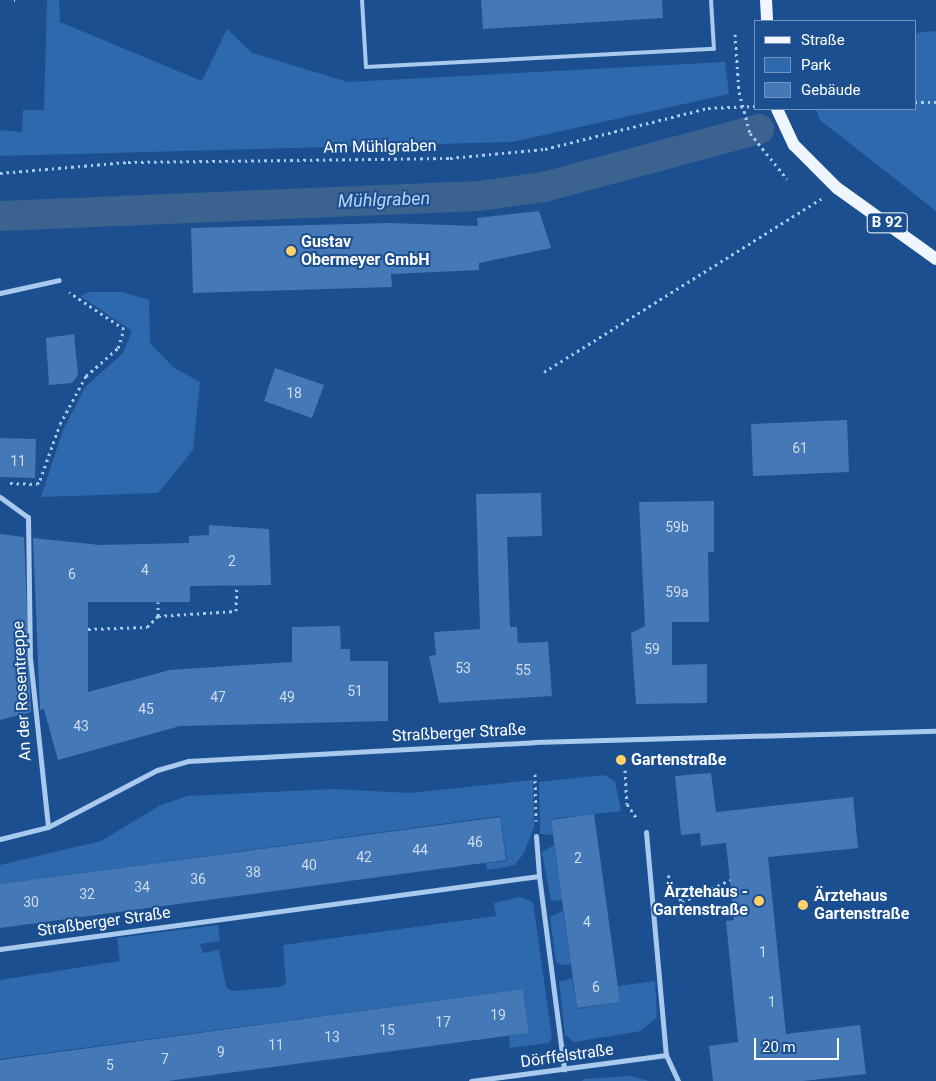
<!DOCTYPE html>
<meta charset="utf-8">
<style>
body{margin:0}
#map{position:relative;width:936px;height:1081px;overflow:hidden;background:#1b4f8f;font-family:Roboto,sans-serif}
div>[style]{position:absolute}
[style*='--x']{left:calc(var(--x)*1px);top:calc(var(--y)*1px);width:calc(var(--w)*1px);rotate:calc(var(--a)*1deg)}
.green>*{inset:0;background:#2e69ad}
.canal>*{height:30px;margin:-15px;padding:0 15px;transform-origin:15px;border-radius:15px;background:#3c6290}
.building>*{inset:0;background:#4478b7}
.path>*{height:3px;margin-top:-1.5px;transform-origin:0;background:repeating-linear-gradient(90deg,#a9c9ee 0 2.5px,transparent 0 6.5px)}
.lane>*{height:4px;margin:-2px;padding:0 2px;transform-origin:2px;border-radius:2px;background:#a9c9ee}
.street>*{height:5px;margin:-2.5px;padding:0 2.5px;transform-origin:2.5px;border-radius:2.5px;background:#a9c9ee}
.primary>*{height:12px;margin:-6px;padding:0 6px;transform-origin:6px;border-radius:6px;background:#f0f6ff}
.dots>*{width:14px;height:14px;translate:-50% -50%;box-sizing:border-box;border:2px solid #1b4f8f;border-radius:50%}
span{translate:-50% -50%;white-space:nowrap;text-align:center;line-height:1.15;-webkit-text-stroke:4px #1b4f8f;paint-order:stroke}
.number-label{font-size:14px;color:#d0dded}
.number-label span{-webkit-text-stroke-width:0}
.shield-label span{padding:1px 4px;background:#1b4f8f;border:1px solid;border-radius:4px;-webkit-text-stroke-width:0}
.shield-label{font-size:15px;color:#fff;font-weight:700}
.street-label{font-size:16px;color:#fff}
.poi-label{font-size:16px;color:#fff;font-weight:700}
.left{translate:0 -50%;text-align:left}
.right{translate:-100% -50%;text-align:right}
.water-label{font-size:18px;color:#b5d3f5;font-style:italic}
.legend{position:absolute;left:754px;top:20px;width:162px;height:90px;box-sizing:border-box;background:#1b4f8f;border:1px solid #7695bc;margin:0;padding:6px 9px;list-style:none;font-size:15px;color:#fff}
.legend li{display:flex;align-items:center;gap:10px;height:25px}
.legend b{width:25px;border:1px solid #7695bc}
.scale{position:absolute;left:754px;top:1038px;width:85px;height:22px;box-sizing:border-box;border:2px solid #fff;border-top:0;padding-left:6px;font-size:15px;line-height:18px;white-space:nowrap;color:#fff;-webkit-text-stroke:4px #1b4f8f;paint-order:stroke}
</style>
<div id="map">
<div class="green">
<i style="clip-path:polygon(47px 0,59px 0,60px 22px,202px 81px,227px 29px,252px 53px,348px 82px,725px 62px,729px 94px,512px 142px,0 156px,0 130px,22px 132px,23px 110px,44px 110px)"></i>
<i style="clip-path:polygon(936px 31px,936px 211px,820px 120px,816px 109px,915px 109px,915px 33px)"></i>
<i style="clip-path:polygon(89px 292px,122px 292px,149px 300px,150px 343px,173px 367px,200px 382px,193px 450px,158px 493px,41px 497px,63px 430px,85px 387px,123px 353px,132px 331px,80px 296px)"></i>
<i style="clip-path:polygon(604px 775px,615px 781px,621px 811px,551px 819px,553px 835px,540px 834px,539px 782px)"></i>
<i style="clip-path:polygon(533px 780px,534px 827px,524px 853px,515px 865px,487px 870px,486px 863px,507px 861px,500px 816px,0 884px,0 865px,101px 841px,159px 806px,187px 796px,334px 789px,409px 793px)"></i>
<i style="clip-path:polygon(554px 845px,562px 900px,551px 901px,542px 852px)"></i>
<i style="clip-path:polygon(520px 897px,533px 902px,552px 1038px,548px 1043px,510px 1048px,509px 1036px,529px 1033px,523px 989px,0 1059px,0 980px,120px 961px,117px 938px,218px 925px,220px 941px,200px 944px,203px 953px,219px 950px,226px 987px,232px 991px,279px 987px,286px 984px,283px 945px,496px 916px,494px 903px)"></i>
<i style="clip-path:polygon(563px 911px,571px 964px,561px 965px,556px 962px,550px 917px)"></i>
<i style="clip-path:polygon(572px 978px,577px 1009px,620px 1002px,618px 986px,655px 981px,657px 1017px,641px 1031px,574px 1042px,565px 1035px,559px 982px)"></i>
<i style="clip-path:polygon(631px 1076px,649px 1081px,582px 1081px,584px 1079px)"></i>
</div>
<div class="canal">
<i style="--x:0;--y:216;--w:479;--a:-2.4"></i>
<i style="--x:479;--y:196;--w:66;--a:-7.9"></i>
<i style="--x:544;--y:187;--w:223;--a:-15.1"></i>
</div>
<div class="building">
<i style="clip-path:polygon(481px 0,662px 0,663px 18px,483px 29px)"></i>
<i style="clip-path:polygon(539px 211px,551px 248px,479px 263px,479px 270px,391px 274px,392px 287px,193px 293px,191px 228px,389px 223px,478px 226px,477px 218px)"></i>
<i style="clip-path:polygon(74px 334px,78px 375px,72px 383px,49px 385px,46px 338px)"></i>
<i style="clip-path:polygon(275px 368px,324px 385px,312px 418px,264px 401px)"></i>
<i style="clip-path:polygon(847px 420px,849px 472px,753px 476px,751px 424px)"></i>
<i style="clip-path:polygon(0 438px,36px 439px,35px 478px,0 477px)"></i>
<i style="clip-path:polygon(541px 493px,542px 536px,507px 537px,510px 627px,517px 627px,518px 643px,548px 642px,552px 696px,439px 703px,429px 656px,436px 655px,434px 632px,480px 629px,476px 494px)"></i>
<i style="clip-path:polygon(714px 501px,714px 552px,708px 552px,709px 622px,672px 622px,672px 665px,707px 664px,707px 703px,636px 704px,631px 633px,645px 626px,639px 502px)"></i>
<i style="clip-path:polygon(209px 525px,269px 529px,271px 585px,190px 586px,190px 602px,88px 602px,88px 692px,170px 670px,292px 662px,292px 627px,340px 626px,341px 649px,350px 649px,350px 661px,388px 661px,388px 721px,180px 726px,58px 760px,44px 709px,40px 710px,33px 538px,100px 545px,189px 543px,189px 536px,209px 535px)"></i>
<i style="clip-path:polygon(0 534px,24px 537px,31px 712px,0 720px)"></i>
<i style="clip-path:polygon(711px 773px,716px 812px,853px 797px,858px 848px,768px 857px,786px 1034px,860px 1025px,866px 1074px,803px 1081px,713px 1081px,709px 1046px,738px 1042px,726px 921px,734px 920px,726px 843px,701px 846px,700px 833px,681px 835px,675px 776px)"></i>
<i style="clip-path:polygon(594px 814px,620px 1002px,577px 1008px,551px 820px)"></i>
<i style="clip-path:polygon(500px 817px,506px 860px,0 928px,0 884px)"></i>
<i style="clip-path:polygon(523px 989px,529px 1033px,168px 1081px,0 1081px,0 1060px)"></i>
</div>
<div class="path">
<i style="--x:14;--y:0;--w:1;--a:0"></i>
<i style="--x:735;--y:34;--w:58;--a:86.1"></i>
<i style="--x:739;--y:92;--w:42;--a:75"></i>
<i style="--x:750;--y:133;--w:59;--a:51.2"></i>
<i style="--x:915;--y:102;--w:21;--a:0"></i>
<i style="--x:0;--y:173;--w:128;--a:-4.9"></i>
<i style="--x:128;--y:162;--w:322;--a:-0.7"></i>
<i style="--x:450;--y:158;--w:95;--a:-5.4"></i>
<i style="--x:545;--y:149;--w:168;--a:-14.1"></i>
<i style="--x:708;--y:108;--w:47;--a:-2.4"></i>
<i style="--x:544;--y:372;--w:327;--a:-32"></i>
<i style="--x:10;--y:483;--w:27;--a:2"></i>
<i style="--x:37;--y:484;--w:5;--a:-53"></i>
<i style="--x:40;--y:480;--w:59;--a:-70.3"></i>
<i style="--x:60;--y:424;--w:55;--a:-61.6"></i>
<i style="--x:86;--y:376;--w:43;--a:-41.2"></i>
<i style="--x:118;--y:348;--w:20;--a:-72"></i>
<i style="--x:124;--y:329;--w:66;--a:-146.1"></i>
<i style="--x:158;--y:616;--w:78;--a:-3.7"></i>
<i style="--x:236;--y:611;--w:25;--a:-88"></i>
<i style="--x:88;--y:629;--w:59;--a:-1.9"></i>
<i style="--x:147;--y:627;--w:16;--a:-45"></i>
<i style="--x:158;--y:616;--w:14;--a:-90"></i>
<i style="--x:625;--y:770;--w:34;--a:87"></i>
<i style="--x:627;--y:804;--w:18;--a:56"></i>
<i style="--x:535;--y:774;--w:47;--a:88.8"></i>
<i style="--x:668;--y:875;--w:30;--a:63"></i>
<i style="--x:682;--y:902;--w:53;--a:-24.6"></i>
</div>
<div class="lane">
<i style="--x:362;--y:0;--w:67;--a:86.6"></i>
<i style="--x:366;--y:67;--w:348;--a:-3"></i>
<i style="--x:714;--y:49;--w:49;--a:-93.5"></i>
</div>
<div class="street">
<i style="--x:0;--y:293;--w:60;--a:-12.4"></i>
<i style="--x:0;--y:497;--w:34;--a:36"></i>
<i style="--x:28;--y:517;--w:141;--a:89.2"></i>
<i style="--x:30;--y:658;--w:170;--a:83.9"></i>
<i style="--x:646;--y:832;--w:224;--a:84.9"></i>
<i style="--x:666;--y:1055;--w:29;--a:65"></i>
<i style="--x:536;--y:836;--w:40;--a:85.7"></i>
<i style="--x:0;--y:839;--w:49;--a:-14"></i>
<i style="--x:48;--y:827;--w:123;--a:-27.6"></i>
<i style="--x:157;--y:770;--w:32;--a:-16"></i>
<i style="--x:188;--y:761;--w:347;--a:-3.1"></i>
<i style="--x:534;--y:742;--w:402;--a:-1.6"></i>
<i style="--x:0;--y:949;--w:544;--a:-7.71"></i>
<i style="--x:539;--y:876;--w:195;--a:82.6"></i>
<i style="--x:471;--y:1081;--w:197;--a:-7.6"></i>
</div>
<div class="primary">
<i style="--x:766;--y:0;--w:21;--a:87"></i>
<i style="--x:777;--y:109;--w:40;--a:65"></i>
<i style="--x:794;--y:145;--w:61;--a:45"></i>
<i style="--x:837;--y:188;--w:122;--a:35.6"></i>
</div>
<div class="dots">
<i style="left:291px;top:251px;background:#ffd166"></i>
<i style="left:621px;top:760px;background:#ffd166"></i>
<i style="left:759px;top:901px;background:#ffd166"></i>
<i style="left:803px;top:905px;background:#ffd166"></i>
</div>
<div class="number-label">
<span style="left:294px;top:393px">18</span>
<span style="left:800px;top:448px">61</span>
<span style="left:18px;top:461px">11</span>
<span style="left:677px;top:527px">59b</span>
<span style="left:232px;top:561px">2</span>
<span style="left:145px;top:570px">4</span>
<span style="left:72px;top:574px">6</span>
<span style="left:677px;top:592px">59a</span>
<span style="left:652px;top:649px">59</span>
<span style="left:463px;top:668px">53</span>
<span style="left:523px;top:670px">55</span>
<span style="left:355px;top:691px">51</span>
<span style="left:218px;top:697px">47</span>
<span style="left:287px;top:697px">49</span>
<span style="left:146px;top:709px">45</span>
<span style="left:81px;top:726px">43</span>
<span style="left:475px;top:842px">46</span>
<span style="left:420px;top:850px">44</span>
<span style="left:364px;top:857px">42</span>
<span style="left:578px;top:858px">2</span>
<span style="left:309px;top:865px">40</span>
<span style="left:253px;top:872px">38</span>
<span style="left:198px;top:879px">36</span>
<span style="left:142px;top:887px">34</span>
<span style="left:87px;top:894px">32</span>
<span style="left:31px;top:902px">30</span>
<span style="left:587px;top:922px">4</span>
<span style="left:763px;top:952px">1</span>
<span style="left:596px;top:987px">6</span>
<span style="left:772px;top:1002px">1</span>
<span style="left:498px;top:1015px">19</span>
<span style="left:443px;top:1022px">17</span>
<span style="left:387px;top:1030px">15</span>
<span style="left:332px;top:1037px">13</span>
<span style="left:276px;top:1045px">11</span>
<span style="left:221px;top:1052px">9</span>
<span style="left:165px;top:1059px">7</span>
<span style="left:110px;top:1065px">5</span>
</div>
<div class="shield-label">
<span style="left:887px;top:223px">B 92</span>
</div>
<div class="street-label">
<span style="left:380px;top:147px;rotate:-1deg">Am Mühlgraben</span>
<span style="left:22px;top:691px;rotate:-93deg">An der Rosentreppe</span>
<span style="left:459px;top:733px;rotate:-3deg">Straßberger Straße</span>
<span style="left:104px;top:922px;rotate:-8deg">Straßberger Straße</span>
<span style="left:567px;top:1056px;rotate:-8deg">Dörffelstraße</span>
</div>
<div class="poi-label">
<span class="left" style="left:301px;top:251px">Gustav<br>Obermeyer GmbH</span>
<span class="left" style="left:631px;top:760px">Gartenstraße</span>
<span class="right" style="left:748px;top:901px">Ärztehaus -<br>Gartenstraße</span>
<span class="left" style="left:814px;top:905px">Ärztehaus<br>Gartenstraße</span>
</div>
<div class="water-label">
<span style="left:384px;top:200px;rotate:-2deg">Mühlgraben</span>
</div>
<ul class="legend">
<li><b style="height:6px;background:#f0f6ff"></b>Straße</li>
<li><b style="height:14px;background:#2e69ad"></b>Park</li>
<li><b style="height:14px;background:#4478b7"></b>Gebäude</li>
</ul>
<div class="scale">20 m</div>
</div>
